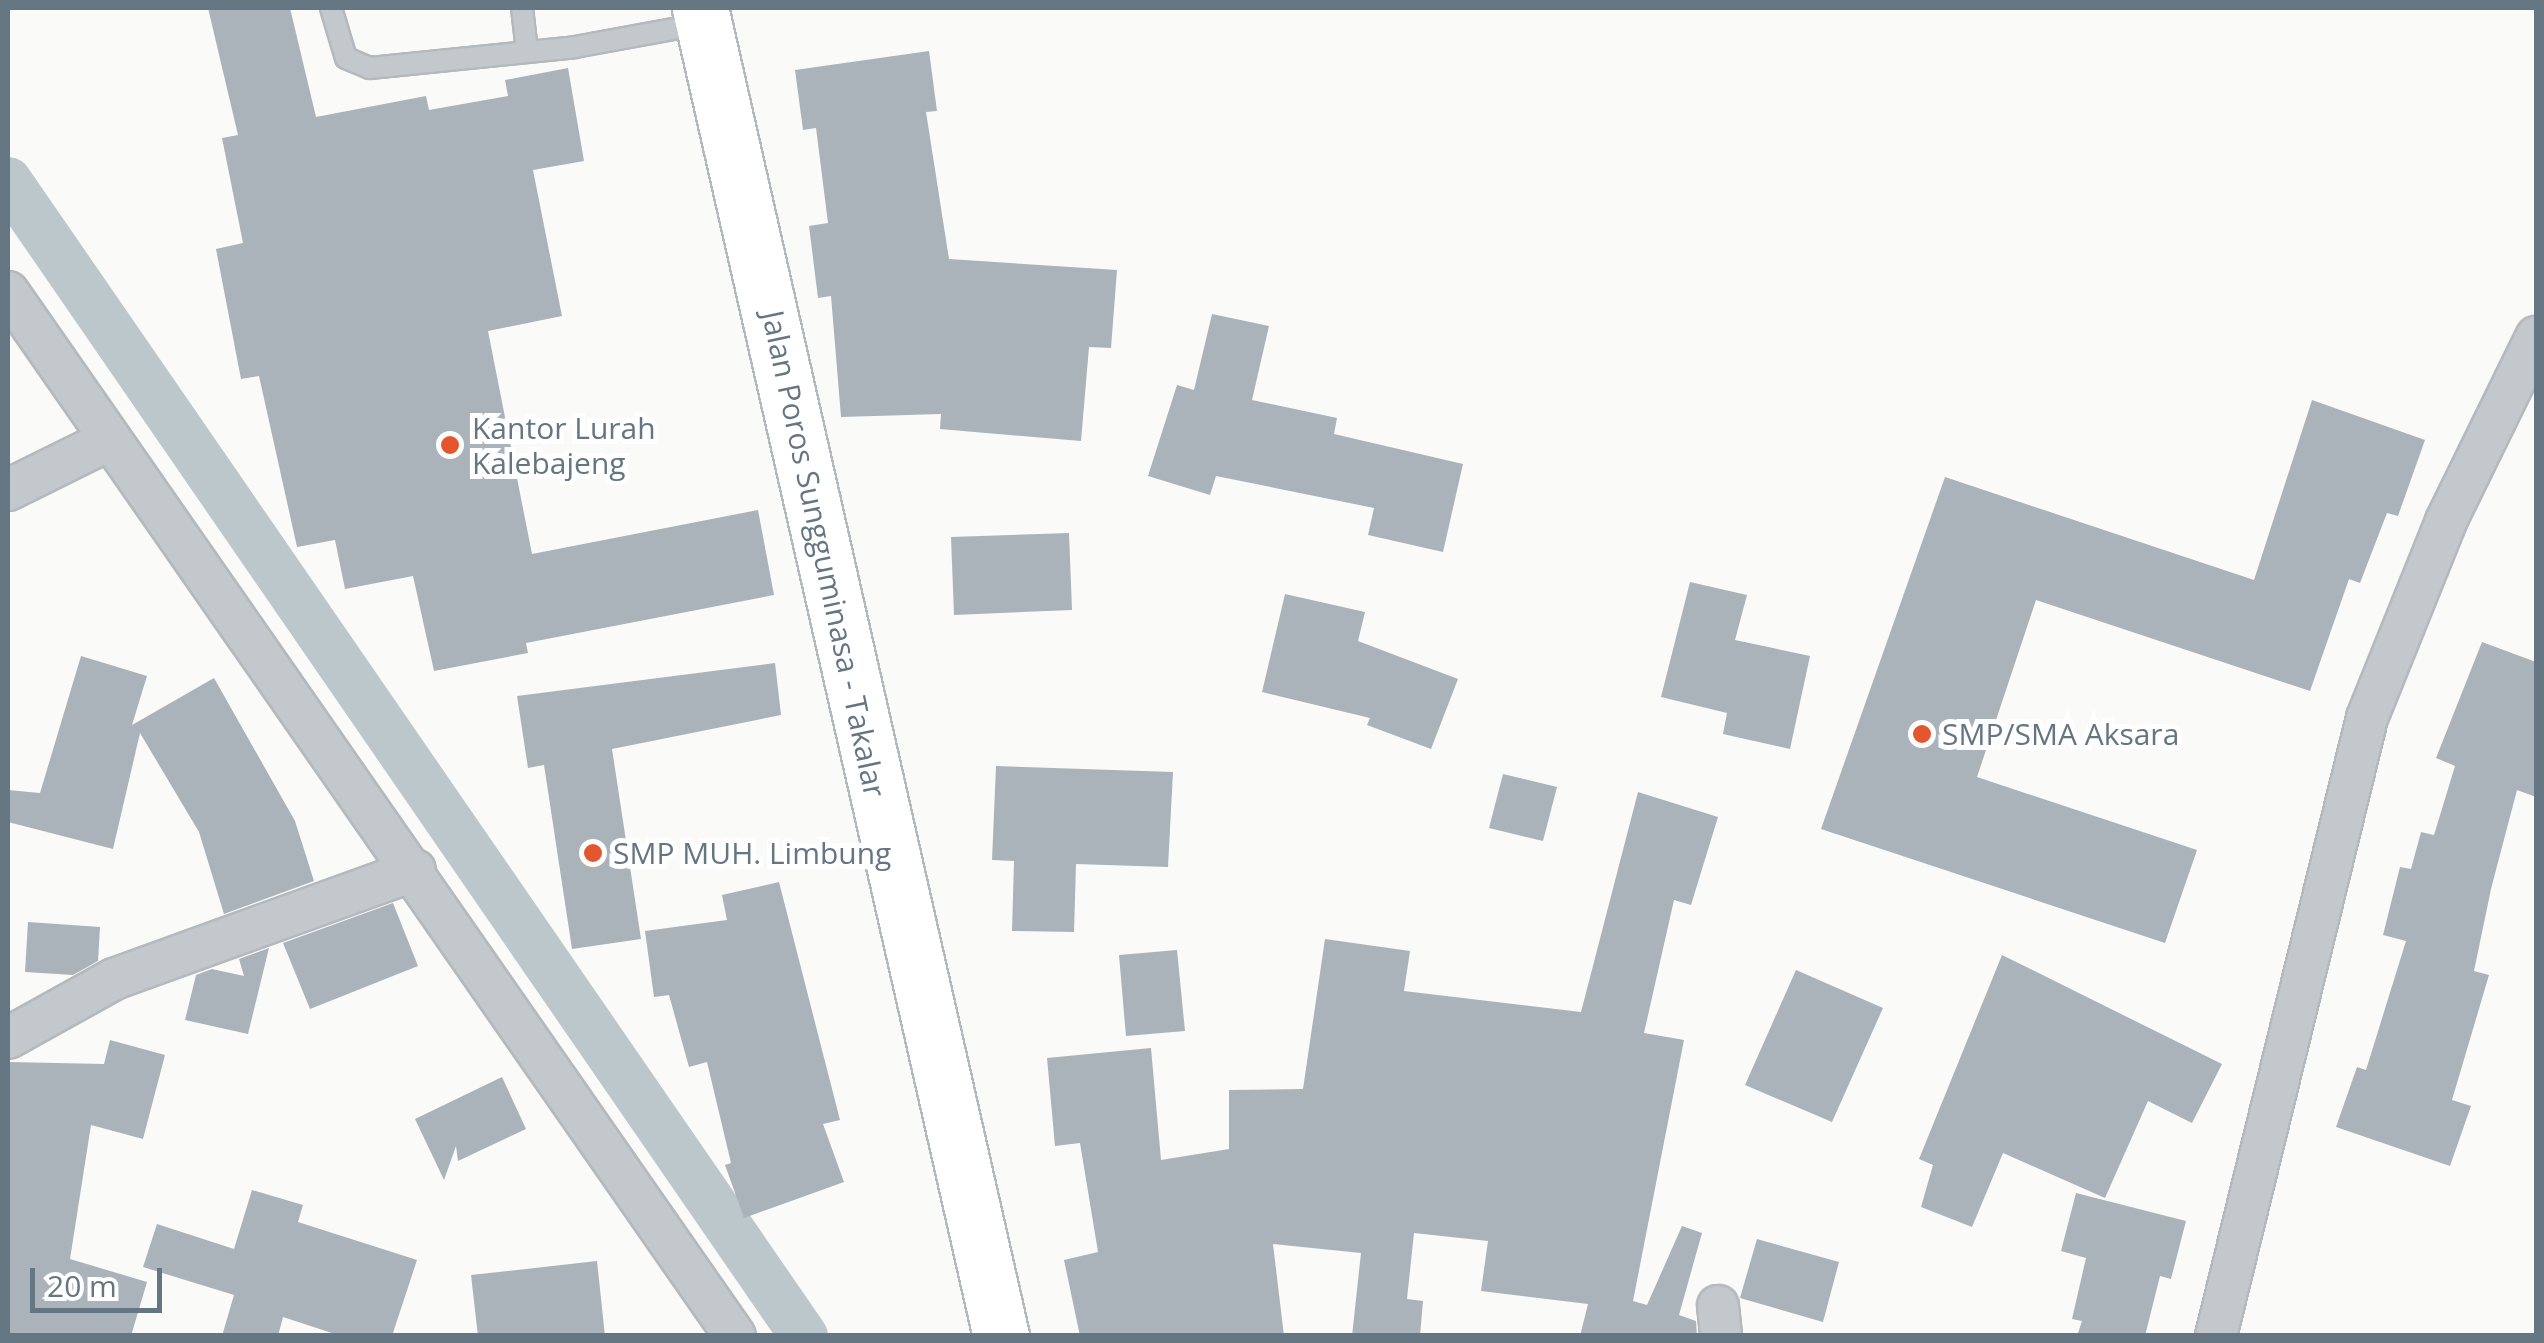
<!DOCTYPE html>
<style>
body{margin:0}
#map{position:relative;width:2544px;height:1343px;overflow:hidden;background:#fafaf8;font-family:"Open Sans",sans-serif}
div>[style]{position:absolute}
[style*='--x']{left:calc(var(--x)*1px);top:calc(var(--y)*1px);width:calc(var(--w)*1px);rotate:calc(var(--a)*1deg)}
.canal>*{height:48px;margin:-24px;padding:0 24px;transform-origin:24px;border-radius:24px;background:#bbc7cb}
.building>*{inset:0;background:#aab3b9}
.roads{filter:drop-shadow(2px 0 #b4b9bd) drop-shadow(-2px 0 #b4b9bd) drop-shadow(0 2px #b4b9bd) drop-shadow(0 -2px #b4b9bd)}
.lane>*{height:20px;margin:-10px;padding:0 10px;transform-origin:10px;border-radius:10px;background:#c3c8cc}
.street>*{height:40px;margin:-20px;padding:0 20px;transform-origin:20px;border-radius:20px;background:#c3c8cc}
.highway>*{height:55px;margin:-27.5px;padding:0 27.5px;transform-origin:27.5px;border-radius:27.5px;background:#fff}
.dots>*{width:28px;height:28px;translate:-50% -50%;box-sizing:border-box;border:5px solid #fff;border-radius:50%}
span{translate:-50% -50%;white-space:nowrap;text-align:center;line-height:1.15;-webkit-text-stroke:10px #fff;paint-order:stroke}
.poi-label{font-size:30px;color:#657683}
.left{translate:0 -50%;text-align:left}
.street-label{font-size:30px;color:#657683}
.frame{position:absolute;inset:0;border:10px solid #657683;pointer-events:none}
.scale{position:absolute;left:30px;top:1268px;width:132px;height:45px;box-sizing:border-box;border:5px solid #657683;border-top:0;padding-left:12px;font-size:30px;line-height:35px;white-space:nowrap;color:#657683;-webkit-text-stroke:8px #fff;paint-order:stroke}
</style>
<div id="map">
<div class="canal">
<i style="--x:8;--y:181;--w:1403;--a:55.43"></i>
</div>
<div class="building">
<i style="clip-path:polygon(208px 8px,290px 8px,316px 117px,426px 96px,429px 110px,508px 96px,505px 80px,568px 68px,584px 161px,533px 170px,562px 316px,488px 331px,532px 554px,758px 510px,774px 595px,526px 643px,528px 653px,434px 671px,413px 576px,345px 589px,335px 540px,297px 547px,259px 376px,241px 379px,216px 249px,243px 243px,222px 138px,238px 135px)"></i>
<i style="clip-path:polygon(929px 51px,937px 111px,926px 112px,949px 259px,1117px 270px,1111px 348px,1089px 347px,1081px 441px,940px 429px,941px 414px,841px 417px,831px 296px,818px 298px,809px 226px,828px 223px,816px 128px,803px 130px,795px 70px)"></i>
<i style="clip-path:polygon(1212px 314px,1269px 326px,1252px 400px,1337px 418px,1334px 434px,1463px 464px,1443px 552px,1368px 535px,1374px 508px,1216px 476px,1210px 495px,1148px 476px,1177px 385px,1194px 390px)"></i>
<i style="clip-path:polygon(2312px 400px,2425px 440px,2398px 516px,2387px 513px,2360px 583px,2349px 579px,2310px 691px,2036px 600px,1977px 777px,2197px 850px,2165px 943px,1821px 829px,1945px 477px,2254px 580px)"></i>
<i style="clip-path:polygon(1069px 533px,1072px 610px,954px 615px,951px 537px)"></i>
<i style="clip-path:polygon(1690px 582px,1747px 595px,1735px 640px,1810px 656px,1790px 749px,1723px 734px,1727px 713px,1661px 697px)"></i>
<i style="clip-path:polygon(1285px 594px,1365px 612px,1358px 641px,1458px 679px,1431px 749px,1367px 725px,1370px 718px,1262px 692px)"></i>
<i style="clip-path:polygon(2482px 642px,2536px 662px,2536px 797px,2517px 790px,2491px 889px,2474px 971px,2489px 975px,2452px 1100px,2471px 1106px,2450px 1166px,2336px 1127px,2357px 1067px,2366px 1070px,2406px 941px,2383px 935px,2400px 867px,2411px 869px,2421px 832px,2434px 835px,2455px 766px,2436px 758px)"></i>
<i style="clip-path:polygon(81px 656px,147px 676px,132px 725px,214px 678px,295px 821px,314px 881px,224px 914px,199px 832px,140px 733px,113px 849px,8px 822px,8px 790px,40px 793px)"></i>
<i style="clip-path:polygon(775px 663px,781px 715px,612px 749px,641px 939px,572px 949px,544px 765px,528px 768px,517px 696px)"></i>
<i style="clip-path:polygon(996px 766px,1173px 772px,1168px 867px,1076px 864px,1074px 932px,1012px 931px,1014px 861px,992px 860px)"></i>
<i style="clip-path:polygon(1503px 774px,1557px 787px,1543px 841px,1489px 828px)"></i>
<i style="clip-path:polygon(1638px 792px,1718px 817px,1691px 905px,1674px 900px,1644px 1033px,1684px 1040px,1633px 1301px,1647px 1305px,1682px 1226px,1702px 1233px,1679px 1315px,1696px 1321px,1697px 1336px,1580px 1336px,1588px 1304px,1481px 1291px,1488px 1241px,1414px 1233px,1407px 1299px,1423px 1301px,1420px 1336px,1352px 1336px,1361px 1253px,1273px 1244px,1284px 1336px,1080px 1336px,1064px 1260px,1098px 1252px,1080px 1143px,1055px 1146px,1047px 1058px,1151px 1048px,1161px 1160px,1229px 1149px,1229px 1090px,1303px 1089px,1325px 939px,1410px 951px,1404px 991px,1581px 1012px)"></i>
<i style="clip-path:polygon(779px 882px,840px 1120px,823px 1124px,844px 1182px,744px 1218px,725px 1165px,731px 1163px,707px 1062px,689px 1067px,669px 995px,654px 997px,645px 931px,727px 920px,722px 895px)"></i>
<i style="clip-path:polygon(393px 903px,418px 966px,310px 1009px,283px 943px)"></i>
<i style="clip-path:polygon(28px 922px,100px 927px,98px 961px,73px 975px,25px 972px)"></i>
<i style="clip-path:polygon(269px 948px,248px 1034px,185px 1020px,196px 975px,212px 969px,244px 976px,239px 959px)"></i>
<i style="clip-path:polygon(1177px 950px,1185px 1031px,1126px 1036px,1119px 955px)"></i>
<i style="clip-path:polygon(2002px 955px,2222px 1064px,2192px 1123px,2148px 1101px,2105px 1198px,2003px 1153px,1972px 1227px,1921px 1207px,1933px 1165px,1919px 1159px)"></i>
<i style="clip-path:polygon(1796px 970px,1883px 1008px,1832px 1122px,1745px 1085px)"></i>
<i style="clip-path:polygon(110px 1040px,165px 1055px,143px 1139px,91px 1125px,70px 1259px,147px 1282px,131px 1336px,8px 1336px,8px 1062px,104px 1064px)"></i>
<i style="clip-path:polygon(502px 1077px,526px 1129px,458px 1161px,456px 1146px,444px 1180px,415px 1119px)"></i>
<i style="clip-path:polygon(252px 1190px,303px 1205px,298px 1222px,417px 1260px,392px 1336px,341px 1336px,283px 1317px,278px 1336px,222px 1336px,234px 1295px,143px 1267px,157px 1224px,234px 1249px)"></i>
<i style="clip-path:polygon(2076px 1193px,2186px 1221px,2171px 1279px,2160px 1276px,2145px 1336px,2077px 1336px,2082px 1321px,2072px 1319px,2086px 1258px,2061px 1251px)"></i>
<i style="clip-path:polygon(1757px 1239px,1839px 1262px,1823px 1322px,1740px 1298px)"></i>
<i style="clip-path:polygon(597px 1261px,605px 1336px,478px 1336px,471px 1275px)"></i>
</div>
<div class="roads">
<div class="lane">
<i style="--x:331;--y:8;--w:52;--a:73.3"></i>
<i style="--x:346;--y:58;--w:26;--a:23"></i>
<i style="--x:370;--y:68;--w:206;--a:-5.8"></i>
<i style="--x:575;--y:47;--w:127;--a:-10.4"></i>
<i style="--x:522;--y:8;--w:43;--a:83.4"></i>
</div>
<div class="street">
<i style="--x:8;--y:292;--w:1272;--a:55.15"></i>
<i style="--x:8;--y:490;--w:113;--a:-26.3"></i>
<i style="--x:8;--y:1038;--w:121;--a:-29.1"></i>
<i style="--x:114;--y:979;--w:320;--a:-19.9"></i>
<i style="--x:1718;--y:1306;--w:30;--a:84"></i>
<i style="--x:2216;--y:1336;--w:636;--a:-76.27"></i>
<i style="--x:2367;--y:718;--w:212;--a:-68.1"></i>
<i style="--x:2446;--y:521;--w:205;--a:-63.9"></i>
</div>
<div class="highway">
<i style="--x:700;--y:8;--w:1362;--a:77.23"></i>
</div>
</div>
<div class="dots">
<i style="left:450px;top:445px;background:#e4572e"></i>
<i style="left:1922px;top:734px;background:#e4572e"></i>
<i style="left:593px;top:853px;background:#e4572e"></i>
</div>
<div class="poi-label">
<span class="left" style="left:472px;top:445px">Kantor Lurah<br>Kalebajeng</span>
<span class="left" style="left:1942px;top:734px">SMP/SMA Aksara</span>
<span class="left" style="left:613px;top:853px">SMP MUH. Limbung</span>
</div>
<div class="street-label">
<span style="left:824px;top:554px;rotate:78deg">Jalan Poros Sungguminasa - Takalar</span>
</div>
<div class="frame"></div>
<div class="scale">20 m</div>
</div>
